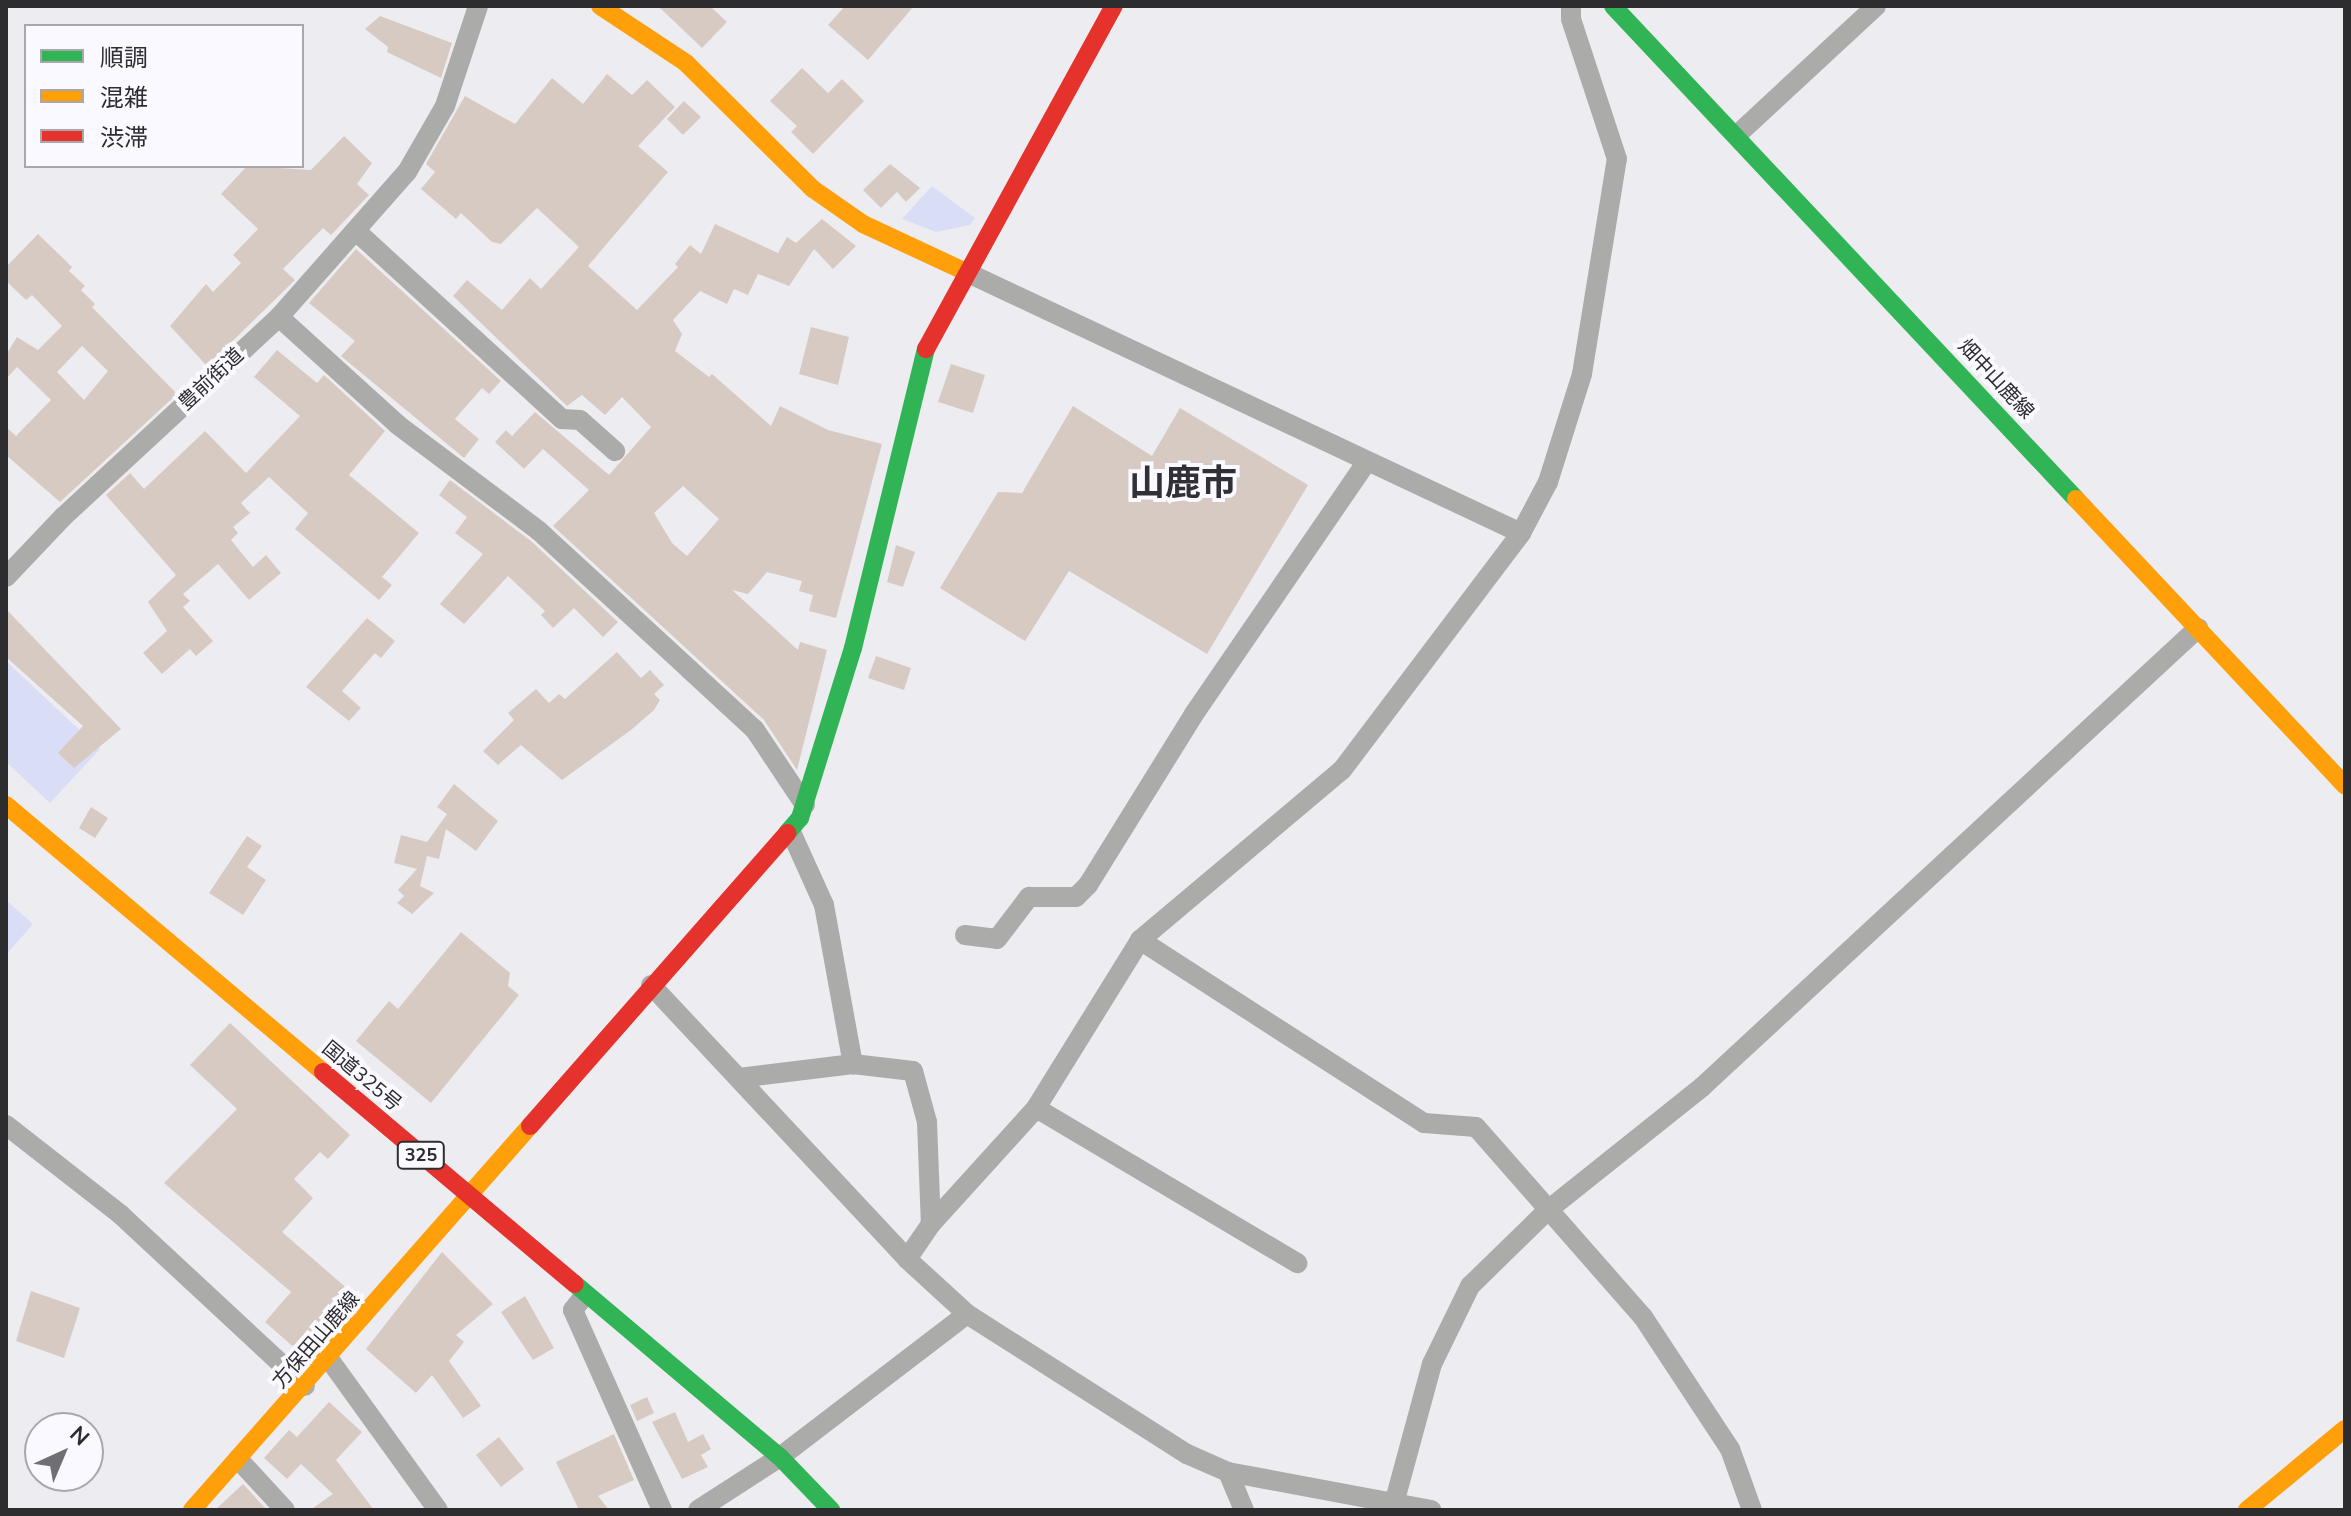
<!DOCTYPE html>
<meta charset="utf-8">
<style>
body{margin:0}
#map{position:relative;width:2351px;height:1516px;overflow:hidden;background:#ededf1;font-family:"Nunito Sans","Noto Sans JP",sans-serif}
div>[style]{position:absolute}
[style*='--x']{left:calc(var(--x)*1px);top:calc(var(--y)*1px);width:calc(var(--w)*1px);rotate:calc(var(--a)*1deg)}
.green>*{inset:0;background:#daddf6}
.building>*{inset:0;background:#d7cac2}
.street>*{height:20px;margin:-10px;padding:0 10px;transform-origin:10px;border-radius:10px;background:#ababaa}
.fast>*{height:18px;margin:-9px;padding:0 9px;transform-origin:9px;border-radius:9px;background:#30b455}
.slow>*{height:18px;margin:-9px;padding:0 9px;transform-origin:9px;border-radius:9px;background:#ff9f0a}
.jam>*{height:18px;margin:-9px;padding:0 9px;transform-origin:9px;border-radius:9px;background:#e5322d}
span{translate:-50% -50%;white-space:nowrap;text-align:center;line-height:1.15;-webkit-text-stroke:8px #f9f9ff;paint-order:stroke}
.shield-label span{padding:2px 6px;background:#f9f9ff;border:2px solid;border-radius:6px;-webkit-text-stroke-width:0}
.shield-label{font-size:18px;color:#2d2d30;font-weight:700}
.street-label{font-size:20px;color:#2d2d30}
.town-label{font-size:36px;color:#303036;font-weight:700}
.frame{position:absolute;inset:0;border:8px solid #2d2d30;pointer-events:none}
.legend{position:absolute;left:24px;top:24px;width:280px;height:144px;box-sizing:border-box;background:#f9f9ff;border:2px solid #a7a7ac;margin:0;padding:10px 14px;list-style:none;font-size:24px;color:#2d2d30}
.legend li{display:flex;align-items:center;gap:16px;height:40px}
.legend b{width:40px;border:2px solid #a7a7ac}
.north{position:absolute;left:24px;top:1412px;width:80px;height:80px;box-sizing:border-box;background:#f9f9ff;border:2px solid #a7a7ac;border-radius:50%;rotate:44deg;font-size:22px;font-weight:700;line-height:32px;text-align:center;color:#2d2d30}
.north::after{content:'';display:block;margin:auto;width:28px;height:36px;background:#707074;clip-path:polygon(50% 0,100% 100%,50% 72%,0 100%)}
</style>
<div id="map">
<div class="green">
<i style="clip-path:polygon(932px 186px,975px 218px,970px 225px,936px 232px,902px 219px)"></i>
<i style="clip-path:polygon(6px 661px,100px 749px,50px 803px,6px 762px)"></i>
<i style="clip-path:polygon(6px 900px,33px 924px,6px 955px)"></i>
</div>
<div class="building">
<i style="clip-path:polygon(658px 6px,710px 6px,727px 22px,702px 48px)"></i>
<i style="clip-path:polygon(845px 6px,914px 6px,868px 60px,828px 25px)"></i>
<i style="clip-path:polygon(380px 16px,452px 43px,441px 78px,387px 52px,388px 47px,365px 29px)"></i>
<i style="clip-path:polygon(802px 68px,828px 93px,842px 79px,864px 101px,813px 154px,791px 132px,797px 126px,770px 101px)"></i>
<i style="clip-path:polygon(evenodd,607px 74px,632px 95px,647px 80px,675px 107px,638px 146px,668px 172px,588px 266px,637px 310px,678px 267px,675px 264px,690px 245px,701px 254px,715px 224px,778px 253px,787px 237px,796px 243px,822px 219px,856px 246px,833px 269px,814px 249px,789px 286px,758px 274px,748px 295px,734px 289px,727px 304px,700px 291px,673px 320px,682px 334px,675px 351px,709px 377px,712px 374px,771px 426px,780px 406px,828px 430px,882px 444px,836px 618px,809px 611px,813px 595px,799px 591px,802px 581px,767px 572px,748px 594px,732px 590px,798px 650px,800px 642px,827px 650px,797px 770px,764px 720px,553px 526px,589px 490px,543px 449px,524px 469px,495px 442px,506px 430px,512px 436px,535px 412px,609px 475px,651px 427px,622px 397px,605px 415px,582px 395px,567px 406px,453px 296px,467px 280px,502px 310px,530px 278px,541px 289px,579px 247px,537px 208px,501px 244px,492px 242px,461px 213px,456px 219px,421px 189px,435px 172px,426px 164px,465px 96px,515px 124px,552px 78px,583px 104px,607px 74px,683px 486px,719px 519px,687px 556px,672px 543px,654px 513px,683px 486px)"></i>
<i style="clip-path:polygon(684px 101px,701px 117px,683px 135px,667px 119px)"></i>
<i style="clip-path:polygon(344px 136px,372px 163px,357px 184px,369px 195px,331px 235px,323px 228px,283px 269px,295px 280px,207px 366px,170px 326px,206px 284px,213px 292px,241px 263px,233px 255px,258px 229px,221px 194px,247px 166px,311px 170px)"></i>
<i style="clip-path:polygon(890px 164px,920px 188px,906px 202px,897px 192px,881px 208px,863px 190px)"></i>
<i style="clip-path:polygon(evenodd,38px 234px,72px 267px,69px 271px,85px 286px,81px 290px,95px 304px,92px 307px,177px 394px,60px 502px,6px 455px,6px 427px,16px 436px,51px 400px,17px 367px,6px 379px,6px 355px,17px 337px,38px 350px,62px 326px,32px 295px,26px 300px,6px 281px,6px 267px,38px 234px,82px 346px,108px 371px,84px 400px,57px 372px,82px 346px)"></i>
<i style="clip-path:polygon(356px 249px,501px 381px,489px 394px,482px 388px,455px 419px,479px 439px,464px 458px,341px 356px,355px 341px,309px 303px)"></i>
<i style="clip-path:polygon(811px 327px,849px 337px,838px 385px,799px 374px)"></i>
<i style="clip-path:polygon(277px 350px,317px 383px,324px 375px,385px 431px,349px 475px,419px 533px,382px 577px,392px 585px,379px 600px,295px 529px,308px 513px,269px 477px,241px 503px,250px 513px,233px 527px,238px 533px,231px 540px,253px 567px,266px 555px,281px 573px,249px 600px,218px 564px,183px 594px,190px 601px,183px 607px,213px 641px,196px 656px,190px 649px,162px 674px,143px 653px,167px 631px,148px 602px,176px 575px,106px 495px,130px 473px,144px 489px,205px 431px,246px 473px,300px 416px,254px 377px)"></i>
<i style="clip-path:polygon(951px 364px,985px 375px,973px 413px,938px 402px)"></i>
<i style="clip-path:polygon(1073px 406px,1152px 456px,1180px 408px,1308px 485px,1207px 654px,1069px 571px,1025px 641px,940px 588px,998px 492px,1022px 493px)"></i>
<i style="clip-path:polygon(450px 480px,531px 541px,618px 622px,603px 637px,574px 608px,553px 628px,541px 615px,545px 611px,508px 576px,464px 624px,440px 604px,483px 554px,455px 533px,467px 517px,439px 495px)"></i>
<i style="clip-path:polygon(896px 545px,915px 552px,903px 587px,887px 582px)"></i>
<i style="clip-path:polygon(6px 609px,121px 729px,74px 768px,58px 753px,83px 726px,6px 657px)"></i>
<i style="clip-path:polygon(367px 618px,395px 641px,381px 658px,375px 653px,342px 691px,361px 708px,349px 721px,306px 687px)"></i>
<i style="clip-path:polygon(617px 652px,641px 678px,650px 670px,664px 685px,654px 694px,660px 700px,654px 710px,631px 730px,562px 780px,521px 745px,498px 765px,483px 751px,514px 720px,508px 713px,536px 689px,549px 703px,559px 694px,565px 699px)"></i>
<i style="clip-path:polygon(876px 656px,911px 668px,904px 690px,868px 678px)"></i>
<i style="clip-path:polygon(454px 784px,498px 821px,476px 851px,446px 829px,439px 859px,427px 856px,420px 886px,434px 893px,412px 914px,397px 903px,404px 896px,398px 890px,417px 869px,394px 863px,401px 835px,427px 842px,447px 814px,437px 807px)"></i>
<i style="clip-path:polygon(91px 807px,108px 818px,95px 838px,79px 828px)"></i>
<i style="clip-path:polygon(247px 836px,262px 846px,247px 867px,266px 880px,243px 915px,209px 893px)"></i>
<i style="clip-path:polygon(461px 932px,510px 973px,508px 986px,519px 995px,431px 1103px,356px 1041px,389px 1001px,398px 1009px)"></i>
<i style="clip-path:polygon(230px 1023px,350px 1135px,328px 1159px,320px 1152px,294px 1179px,313px 1198px,282px 1232px,350px 1291px,297px 1350px,265px 1322px,291px 1292px,164px 1183px,237px 1109px,190px 1065px)"></i>
<i style="clip-path:polygon(442px 1252px,493px 1304px,456px 1335px,464px 1342px,449px 1361px,481px 1406px,463px 1418px,432px 1375px,416px 1393px,366px 1349px)"></i>
<i style="clip-path:polygon(31px 1291px,80px 1308px,64px 1358px,16px 1341px)"></i>
<i style="clip-path:polygon(525px 1296px,554px 1348px,533px 1360px,501px 1312px)"></i>
<i style="clip-path:polygon(647px 1397px,654px 1413px,637px 1421px,630px 1405px)"></i>
<i style="clip-path:polygon(329px 1402px,362px 1432px,336px 1460px,374px 1510px,310px 1510px,333px 1494px,301px 1464px,287px 1479px,264px 1458px,289px 1430px,297px 1437px)"></i>
<i style="clip-path:polygon(675px 1412px,688px 1442px,703px 1434px,711px 1449px,701px 1455px,708px 1467px,682px 1479px,652px 1422px)"></i>
<i style="clip-path:polygon(614px 1434px,634px 1480px,598px 1496px,609px 1510px,579px 1510px,556px 1462px)"></i>
<i style="clip-path:polygon(499px 1437px,524px 1469px,501px 1487px,476px 1455px)"></i>
<i style="clip-path:polygon(243px 1484px,267px 1510px,215px 1510px)"></i>
</div>
<div class="street">
<i style="--x:1738;--y:134;--w:188;--a:-42.8"></i>
<i style="--x:356;--y:231;--w:279;--a:42.4"></i>
<i style="--x:562;--y:419;--w:18;--a:3"></i>
<i style="--x:580;--y:420;--w:47;--a:41.5"></i>
<i style="--x:966;--y:272;--w:613;--a:25.19"></i>
<i style="--x:279;--y:317;--w:161;--a:42.2"></i>
<i style="--x:398;--y:425;--w:176;--a:36.9"></i>
<i style="--x:539;--y:531;--w:205;--a:42.6"></i>
<i style="--x:690;--y:670;--w:88;--a:42.7"></i>
<i style="--x:755;--y:730;--w:90;--a:56.3"></i>
<i style="--x:6;--y:577;--w:83;--a:-46.5"></i>
<i style="--x:63;--y:517;--w:294;--a:-42.8"></i>
<i style="--x:279;--y:317;--w:193;--a:-48.6"></i>
<i style="--x:407;--y:172;--w:76;--a:-60.1"></i>
<i style="--x:445;--y:106;--w:105;--a:-71.7"></i>
<i style="--x:791;--y:832;--w:80;--a:65.7"></i>
<i style="--x:824;--y:905;--w:162;--a:79.7"></i>
<i style="--x:965;--y:935;--w:32;--a:7"></i>
<i style="--x:997;--y:939;--w:53;--a:-52.7"></i>
<i style="--x:1029;--y:897;--w:47;--a:0"></i>
<i style="--x:1076;--y:897;--w:17;--a:-45"></i>
<i style="--x:1088;--y:885;--w:201;--a:-58.2"></i>
<i style="--x:1194;--y:714;--w:303;--a:-55.6"></i>
<i style="--x:1140;--y:940;--w:338;--a:32.8"></i>
<i style="--x:1424;--y:1123;--w:52;--a:4.4"></i>
<i style="--x:1476;--y:1127;--w:253;--a:48.7"></i>
<i style="--x:1643;--y:1317;--w:158;--a:56.6"></i>
<i style="--x:1730;--y:1449;--w:65;--a:70.2"></i>
<i style="--x:651;--y:985;--w:375;--a:46.9"></i>
<i style="--x:907;--y:1259;--w:81;--a:42.5"></i>
<i style="--x:967;--y:1314;--w:261;--a:32.5"></i>
<i style="--x:1187;--y:1454;--w:45;--a:23.7"></i>
<i style="--x:1228;--y:1472;--w:207;--a:10.6"></i>
<i style="--x:739;--y:1078;--w:115;--a:-7"></i>
<i style="--x:853;--y:1064;--w:60;--a:6.7"></i>
<i style="--x:913;--y:1071;--w:53;--a:74.6"></i>
<i style="--x:927;--y:1122;--w:102;--a:87.8"></i>
<i style="--x:1036;--y:1108;--w:304;--a:30.7"></i>
<i style="--x:6;--y:1125;--w:146;--a:38"></i>
<i style="--x:121;--y:1215;--w:251;--a:42.9"></i>
<i style="--x:907;--y:1259;--w:42;--a:-55.6"></i>
<i style="--x:931;--y:1224;--w:156;--a:-47.8"></i>
<i style="--x:1036;--y:1108;--w:198;--a:-58.2"></i>
<i style="--x:1140;--y:940;--w:264;--a:-40.1"></i>
<i style="--x:1342;--y:770;--w:297;--a:-52.9"></i>
<i style="--x:1521;--y:533;--w:58;--a:-62.1"></i>
<i style="--x:1548;--y:482;--w:113;--a:-72.5"></i>
<i style="--x:1582;--y:374;--w:218;--a:-80.8"></i>
<i style="--x:1617;--y:159;--w:147;--a:-108.2"></i>
<i style="--x:1571;--y:19;--w:13;--a:-90"></i>
<i style="--x:584;--y:1296;--w:18;--a:128"></i>
<i style="--x:573;--y:1310;--w:219;--a:66"></i>
<i style="--x:329;--y:1359;--w:186;--a:54.2"></i>
<i style="--x:238;--y:1459;--w:69;--a:47.3"></i>
<i style="--x:1228;--y:1472;--w:41;--a:67.2"></i>
<i style="--x:1395;--y:1500;--w:141;--a:-74.8"></i>
<i style="--x:1432;--y:1364;--w:87;--a:-64"></i>
<i style="--x:1470;--y:1286;--w:109;--a:-44.3"></i>
<i style="--x:1548;--y:1210;--w:197;--a:-38.6"></i>
<i style="--x:1702;--y:1087;--w:676;--a:-42.78"></i>
<i style="--x:698;--y:1510;--w:98;--a:-32.9"></i>
<i style="--x:780;--y:1457;--w:235;--a:-37.4"></i>
</div>
<div class="fast">
<i style="--x:1613;--y:6;--w:676;--a:46.8"></i>
<i style="--x:787;--y:833;--w:20;--a:-49"></i>
<i style="--x:800;--y:818;--w:178;--a:-72.7"></i>
<i style="--x:853;--y:648;--w:308;--a:-76.3"></i>
<i style="--x:575;--y:1284;--w:268;--a:40.2"></i>
<i style="--x:780;--y:1457;--w:74;--a:46.1"></i>
</div>
<div class="slow">
<i style="--x:600;--y:6;--w:103;--a:33.5"></i>
<i style="--x:686;--y:63;--w:179;--a:44.8"></i>
<i style="--x:813;--y:189;--w:61;--a:35"></i>
<i style="--x:863;--y:224;--w:114;--a:25"></i>
<i style="--x:2076;--y:499;--w:393;--a:46.8"></i>
<i style="--x:6;--y:805;--w:414;--a:40.1"></i>
<i style="--x:192;--y:1510;--w:512;--a:-48.65"></i>
<i style="--x:2247;--y:1510;--w:127;--a:-39.6"></i>
</div>
<div class="jam">
<i style="--x:926;--y:349;--w:391;--a:-61.3"></i>
<i style="--x:323;--y:1072;--w:329;--a:40.1"></i>
<i style="--x:530;--y:1126;--w:390;--a:-48.7"></i>
</div>
<div class="shield-label">
<span style="left:421px;top:1155px">325</span>
</div>
<div class="street-label">
<span style="left:211px;top:379px;rotate:-43deg">豊前街道</span>
<span style="left:1996px;top:379px;rotate:47deg">畑中山鹿線</span>
<span style="left:362px;top:1076px;rotate:40deg">国道325号</span>
<span style="left:316px;top:1340px;rotate:-49deg">方保田山鹿線</span>
</div>
<div class="town-label">
<span style="left:1183px;top:484px">山鹿市</span>
</div>
<div class="frame"></div>
<ul class="legend">
<li><b style="height:10px;background:#30b455"></b>順調</li>
<li><b style="height:10px;background:#ff9f0a"></b>混雑</li>
<li><b style="height:10px;background:#e5322d"></b>渋滞</li>
</ul>
<div class="north">N</div>
</div>
